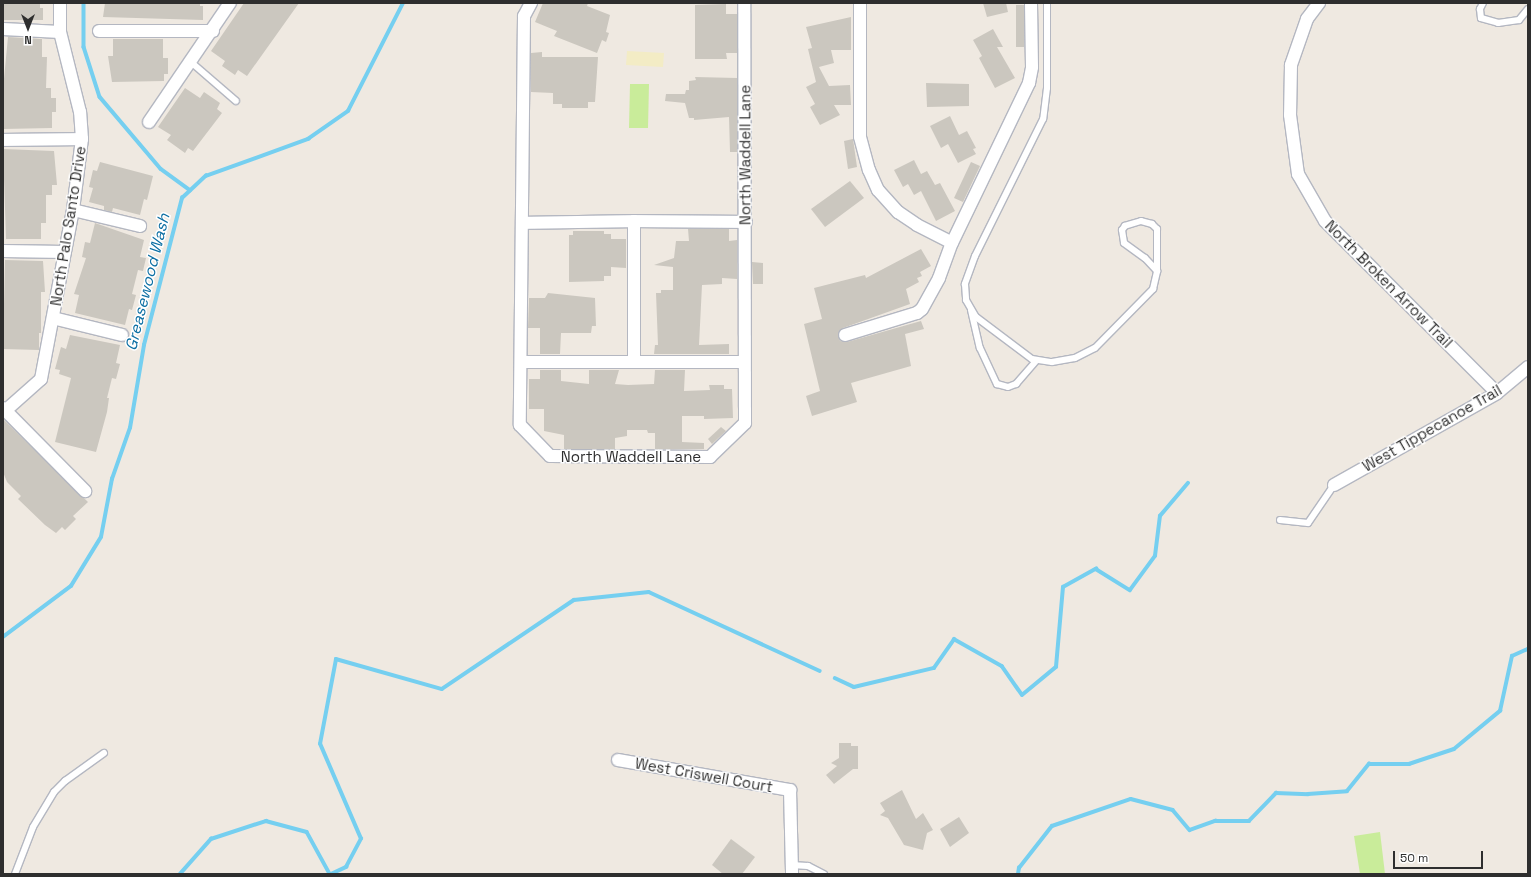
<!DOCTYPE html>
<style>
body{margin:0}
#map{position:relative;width:1531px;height:877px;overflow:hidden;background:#efe9e1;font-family:"Space Grotesk",sans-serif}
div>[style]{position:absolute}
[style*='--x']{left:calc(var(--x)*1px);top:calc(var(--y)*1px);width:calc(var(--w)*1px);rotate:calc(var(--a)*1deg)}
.sand>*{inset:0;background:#f3ecc5}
.pitch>*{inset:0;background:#c9ec9a}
.stream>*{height:3.5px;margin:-1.75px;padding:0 1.75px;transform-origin:1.75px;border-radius:1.75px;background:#75cff0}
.building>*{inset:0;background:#cbc7bf}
.roads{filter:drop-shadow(1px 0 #b4b7c1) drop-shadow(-1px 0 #b4b7c1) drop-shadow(0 1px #b4b7c1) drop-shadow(0 -1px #b4b7c1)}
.service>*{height:6px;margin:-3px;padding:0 3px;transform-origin:3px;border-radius:3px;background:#fff}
.minor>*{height:12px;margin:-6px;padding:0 6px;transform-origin:6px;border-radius:6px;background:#fff}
span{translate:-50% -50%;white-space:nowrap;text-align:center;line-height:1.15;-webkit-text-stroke:3px #fff;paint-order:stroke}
.street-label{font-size:15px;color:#2e2e2e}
.water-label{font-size:16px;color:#0d6fa3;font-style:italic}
.frame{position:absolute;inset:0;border:4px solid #2e2e2e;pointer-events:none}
.north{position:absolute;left:8px;top:8px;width:40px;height:40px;-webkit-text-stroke:3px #fff;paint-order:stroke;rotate:180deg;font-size:11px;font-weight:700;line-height:16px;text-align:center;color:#2e2e2e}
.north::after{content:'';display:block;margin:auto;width:14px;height:18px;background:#2e2e2e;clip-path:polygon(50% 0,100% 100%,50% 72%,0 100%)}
.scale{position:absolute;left:1393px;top:851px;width:90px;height:18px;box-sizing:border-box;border:2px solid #2e2e2e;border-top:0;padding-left:5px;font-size:12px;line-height:14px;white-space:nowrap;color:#2e2e2e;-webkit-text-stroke:3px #fff;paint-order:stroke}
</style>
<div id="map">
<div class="sand">
<i style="clip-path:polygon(627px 51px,664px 53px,663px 67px,626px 65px)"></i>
</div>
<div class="pitch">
<i style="clip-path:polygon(630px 84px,649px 84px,648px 128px,629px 128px)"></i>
<i style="clip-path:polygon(1380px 832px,1385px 874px,1360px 874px,1354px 836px)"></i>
</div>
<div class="stream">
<i style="--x:84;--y:3;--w:44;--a:90"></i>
<i style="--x:84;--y:47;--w:52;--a:72.3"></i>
<i style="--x:100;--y:97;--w:94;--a:49.7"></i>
<i style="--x:161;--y:169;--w:36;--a:36"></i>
<i style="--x:3;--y:637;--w:85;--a:-36.9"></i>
<i style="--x:71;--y:586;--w:57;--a:-58.5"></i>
<i style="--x:101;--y:537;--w:59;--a:-79.3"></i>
<i style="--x:112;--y:479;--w:54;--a:-70.6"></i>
<i style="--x:130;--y:428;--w:84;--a:-80.4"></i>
<i style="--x:144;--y:345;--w:152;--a:-75.5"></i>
<i style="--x:182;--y:198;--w:33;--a:-43"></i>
<i style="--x:206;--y:176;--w:109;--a:-19.9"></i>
<i style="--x:308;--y:139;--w:49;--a:-35"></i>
<i style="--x:348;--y:111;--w:121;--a:-63"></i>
<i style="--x:835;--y:678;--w:21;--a:25"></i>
<i style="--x:854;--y:687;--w:82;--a:-13.4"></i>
<i style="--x:934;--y:668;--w:35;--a:-55"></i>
<i style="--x:954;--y:639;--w:55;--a:29.4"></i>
<i style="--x:1002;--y:666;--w:35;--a:55"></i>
<i style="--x:1022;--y:695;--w:44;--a:-39.5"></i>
<i style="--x:1056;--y:667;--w:80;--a:-85"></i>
<i style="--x:1063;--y:587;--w:38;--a:-29"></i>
<i style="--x:1096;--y:569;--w:40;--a:32"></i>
<i style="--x:1130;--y:590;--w:42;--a:-53.7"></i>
<i style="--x:1155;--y:556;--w:40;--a:-82.9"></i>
<i style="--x:1160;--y:516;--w:43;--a:-49.7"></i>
<i style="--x:180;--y:874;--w:47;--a:-48.5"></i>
<i style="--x:211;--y:839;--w:58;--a:-18.1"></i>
<i style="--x:266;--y:821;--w:42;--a:15"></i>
<i style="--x:307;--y:832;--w:48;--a:61.3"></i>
<i style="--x:331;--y:874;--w:17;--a:-25"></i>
<i style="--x:346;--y:867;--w:32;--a:-62"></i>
<i style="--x:361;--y:839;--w:103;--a:-113.3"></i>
<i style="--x:320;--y:744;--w:86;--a:-79.3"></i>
<i style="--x:336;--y:659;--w:110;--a:15.8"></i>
<i style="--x:442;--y:689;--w:159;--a:-34"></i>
<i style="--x:574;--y:600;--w:75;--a:-6.1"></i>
<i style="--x:649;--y:592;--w:188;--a:24.8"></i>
<i style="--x:1018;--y:874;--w:6;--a:-81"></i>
<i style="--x:1019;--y:868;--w:53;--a:-51.8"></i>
<i style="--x:1052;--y:826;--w:83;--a:-18.9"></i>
<i style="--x:1131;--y:799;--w:43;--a:14.7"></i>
<i style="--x:1173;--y:810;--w:26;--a:50"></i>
<i style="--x:1190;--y:830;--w:27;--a:-20"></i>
<i style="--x:1215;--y:821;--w:34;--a:0"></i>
<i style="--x:1249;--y:821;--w:39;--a:-46"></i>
<i style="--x:1276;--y:793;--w:32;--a:2"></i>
<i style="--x:1308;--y:794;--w:39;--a:-4"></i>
<i style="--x:1347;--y:791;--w:35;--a:-51"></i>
<i style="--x:1369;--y:764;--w:40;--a:0"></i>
<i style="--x:1409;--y:764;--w:47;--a:-18.4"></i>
<i style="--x:1454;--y:749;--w:60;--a:-39.6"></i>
<i style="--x:1500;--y:711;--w:56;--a:-77.7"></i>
<i style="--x:1512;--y:656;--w:17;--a:-24"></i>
</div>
<div class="building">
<i style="clip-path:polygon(3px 3px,40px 3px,40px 8px,43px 8px,43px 20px,3px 20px)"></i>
<i style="clip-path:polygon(105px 3px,200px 3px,200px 6px,203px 6px,203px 20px,103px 17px)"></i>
<i style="clip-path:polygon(244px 3px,299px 3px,247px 76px,238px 70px,235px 75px,222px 66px,225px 61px,211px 51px)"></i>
<i style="clip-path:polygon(543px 3px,588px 3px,587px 6px,610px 15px,606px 32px,609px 33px,606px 42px,602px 40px,597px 53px,554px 36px,557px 31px,535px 22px)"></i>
<i style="clip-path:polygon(983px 3px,1006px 3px,1008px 12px,987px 17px)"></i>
<i style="clip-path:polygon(726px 4px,726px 14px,737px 14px,737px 53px,726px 53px,727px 59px,695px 59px,695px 5px)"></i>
<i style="clip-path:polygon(1016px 5px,1024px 5px,1024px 47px,1016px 47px)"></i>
<i style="clip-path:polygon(851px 17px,851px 50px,831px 50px,834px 63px,819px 67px,829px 86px,850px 85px,851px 105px,834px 105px,840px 115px,820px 125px,810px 107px,815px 104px,806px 87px,816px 82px,808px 49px,812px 48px,806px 27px)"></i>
<i style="clip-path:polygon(993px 29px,1003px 47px,997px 47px,1015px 78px,995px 88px,979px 58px,982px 56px,973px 40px)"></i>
<i style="clip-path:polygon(8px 37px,42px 39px,42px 57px,47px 57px,46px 88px,51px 88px,51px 98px,56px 98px,56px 112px,52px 112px,52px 128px,3px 129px,3px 89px)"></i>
<i style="clip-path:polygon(113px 39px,163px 39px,163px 58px,168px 58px,168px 74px,164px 74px,164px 81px,112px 82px,108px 56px,113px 56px)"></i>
<i style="clip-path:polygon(542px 52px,542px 57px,598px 57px,595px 102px,588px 102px,588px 108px,562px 108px,562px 104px,553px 104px,553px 93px,531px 92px,531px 53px)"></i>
<i style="clip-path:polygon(695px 77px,737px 78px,737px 152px,730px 152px,729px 117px,694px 120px,694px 118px,689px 118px,685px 103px,665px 101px,666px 94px,685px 94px,686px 90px,689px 90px,689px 81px,696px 80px)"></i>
<i style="clip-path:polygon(926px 83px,969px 84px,969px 106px,927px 107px)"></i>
<i style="clip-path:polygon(185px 88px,200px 98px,204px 92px,220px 103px,217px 109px,222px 113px,193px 151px,188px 148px,185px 153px,167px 140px,171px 135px,158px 127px)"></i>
<i style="clip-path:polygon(950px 116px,959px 135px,967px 131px,976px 148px,973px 149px,976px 154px,958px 163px,948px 144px,941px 148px,930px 126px)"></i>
<i style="clip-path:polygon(853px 139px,857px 167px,848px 169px,844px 141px)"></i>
<i style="clip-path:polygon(3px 149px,54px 151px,57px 185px,52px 185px,52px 195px,46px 195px,46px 223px,41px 223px,41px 239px,6px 239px)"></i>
<i style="clip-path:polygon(914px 160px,921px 174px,927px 171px,935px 185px,940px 183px,955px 211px,936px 221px,921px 191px,914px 195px,908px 184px,903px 187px,894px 170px)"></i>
<i style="clip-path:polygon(100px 162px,153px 176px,147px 200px,144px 199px,140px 215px,113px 208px,112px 212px,104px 210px,104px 206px,89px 202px,93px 188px,89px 187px,93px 170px,97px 171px)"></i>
<i style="clip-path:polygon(971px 162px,980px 166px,963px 202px,954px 198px)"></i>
<i style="clip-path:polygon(850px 181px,864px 198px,825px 227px,811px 209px)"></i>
<i style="clip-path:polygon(95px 223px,144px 240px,140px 257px,146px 258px,143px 271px,138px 270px,132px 294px,136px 295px,132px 310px,129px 309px,125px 325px,75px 313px,79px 295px,74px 294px,86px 258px,82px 257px,85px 242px,90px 243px)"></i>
<i style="clip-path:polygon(688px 229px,729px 229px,729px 241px,737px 240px,737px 279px,722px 278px,722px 284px,702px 285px,699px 345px,729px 344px,729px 354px,654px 354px,655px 345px,658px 345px,656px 293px,661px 293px,661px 290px,673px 290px,673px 267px,654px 265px,674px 258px,676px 241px,689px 241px)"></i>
<i style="clip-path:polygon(573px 231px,604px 231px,604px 234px,611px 234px,611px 239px,626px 239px,626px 268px,611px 267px,611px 276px,604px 276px,604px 281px,569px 282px,569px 235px,573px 235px)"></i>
<i style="clip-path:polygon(921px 249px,931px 266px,920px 272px,922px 276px,917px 278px,919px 282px,906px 289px,910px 304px,843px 328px,838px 334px,840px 341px,847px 342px,921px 321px,924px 329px,905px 334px,911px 366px,851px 383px,857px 402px,812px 416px,806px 396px,820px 391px,804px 324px,822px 319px,814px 288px,865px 275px,866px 278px)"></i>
<i style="clip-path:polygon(5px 260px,43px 261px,45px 292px,41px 292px,41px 333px,39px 333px,39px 350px,3px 349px)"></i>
<i style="clip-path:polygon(752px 262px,763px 263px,763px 284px,753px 284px)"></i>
<i style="clip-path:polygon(548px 293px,595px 298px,596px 326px,592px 326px,591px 333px,561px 333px,560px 354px,540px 354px,540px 328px,528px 328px,529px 298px,545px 298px)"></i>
<i style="clip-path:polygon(70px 335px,120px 345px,116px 363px,120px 364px,116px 379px,112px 378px,107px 398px,109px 398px,107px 412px,96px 452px,55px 442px,71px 378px,59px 374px,60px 370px,55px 369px,61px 347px,66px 349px)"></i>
<i style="clip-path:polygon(540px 370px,561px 370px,561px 381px,589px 384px,589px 370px,619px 370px,615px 384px,628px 385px,654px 384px,655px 370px,685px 370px,684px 391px,710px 390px,709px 385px,724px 385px,724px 389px,732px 389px,733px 418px,704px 419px,704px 416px,682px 416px,682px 442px,704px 443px,704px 449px,655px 449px,655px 433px,648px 433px,647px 430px,627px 430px,627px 436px,615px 438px,615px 449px,564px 449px,564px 435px,544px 431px,544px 409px,529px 409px,529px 379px,540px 379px)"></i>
<i style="clip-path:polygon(3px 419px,88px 502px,73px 516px,76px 519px,65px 530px,62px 527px,56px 533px,45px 525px,18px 499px,21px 496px,7px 482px,3px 472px)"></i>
<i style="clip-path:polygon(721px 427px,726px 431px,712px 444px,708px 439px)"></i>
<i style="clip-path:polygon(839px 743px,851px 743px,851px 746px,858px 746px,858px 769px,853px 769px,834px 784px,826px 775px,837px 766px,831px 763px,839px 758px)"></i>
<i style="clip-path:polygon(902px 790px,916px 819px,923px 813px,933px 830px,927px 833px,923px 850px,904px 845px,888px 818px,880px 815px,885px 811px,880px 803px)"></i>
<i style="clip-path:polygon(959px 817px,969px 833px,950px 847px,940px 829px)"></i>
<i style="clip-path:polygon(731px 839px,755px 857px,742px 874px,723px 874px,712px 865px)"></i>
</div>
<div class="roads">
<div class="service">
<i style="--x:1047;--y:3;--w:85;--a:90"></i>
<i style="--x:1047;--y:88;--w:31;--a:97"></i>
<i style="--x:1043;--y:119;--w:153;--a:116.4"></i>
<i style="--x:975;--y:256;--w:30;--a:110"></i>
<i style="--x:965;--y:284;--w:16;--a:86"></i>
<i style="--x:966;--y:300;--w:20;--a:60"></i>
<i style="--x:976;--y:317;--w:70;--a:36.9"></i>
<i style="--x:1032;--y:359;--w:20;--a:9"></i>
<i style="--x:1052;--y:362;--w:23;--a:-10"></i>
<i style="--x:1075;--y:358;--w:22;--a:-27"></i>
<i style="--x:1095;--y:348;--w:83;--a:-45.5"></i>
<i style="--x:1153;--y:289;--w:18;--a:-77"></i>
<i style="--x:1157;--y:271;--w:42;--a:-90"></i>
<i style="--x:1157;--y:229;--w:7;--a:-135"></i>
<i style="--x:1152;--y:224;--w:11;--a:-165"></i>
<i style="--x:1141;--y:221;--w:17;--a:163"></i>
<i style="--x:1125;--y:226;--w:5;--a:127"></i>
<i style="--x:1122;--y:230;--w:13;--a:81"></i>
<i style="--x:1124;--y:243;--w:26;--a:36"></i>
<i style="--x:1145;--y:258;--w:18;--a:47"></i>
<i style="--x:1483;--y:3;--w:7;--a:117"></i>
<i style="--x:1480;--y:9;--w:9;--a:84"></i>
<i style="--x:1481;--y:18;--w:18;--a:16"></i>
<i style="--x:1498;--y:23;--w:21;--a:-8"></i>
<i style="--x:1519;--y:20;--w:14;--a:-51"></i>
<i style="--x:192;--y:63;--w:58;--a:40.8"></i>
<i style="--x:971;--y:310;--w:39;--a:77"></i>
<i style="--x:980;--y:348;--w:40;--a:65"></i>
<i style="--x:997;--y:384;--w:11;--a:15"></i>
<i style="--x:1008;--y:387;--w:9;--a:-21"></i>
<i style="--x:1016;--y:384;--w:30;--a:-49"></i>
<i style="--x:1280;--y:520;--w:28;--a:6"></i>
<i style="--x:1308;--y:523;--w:46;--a:-55.6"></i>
<i style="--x:791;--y:865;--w:17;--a:3"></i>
<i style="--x:808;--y:866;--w:18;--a:27"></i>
<i style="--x:15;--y:874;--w:50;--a:-69"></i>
<i style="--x:33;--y:827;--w:41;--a:-59"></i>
<i style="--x:54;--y:792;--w:16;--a:-45"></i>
<i style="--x:65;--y:781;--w:48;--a:-35.7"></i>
</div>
<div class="minor">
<i style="--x:531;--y:3;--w:15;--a:118"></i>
<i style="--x:524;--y:16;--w:409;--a:90.6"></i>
<i style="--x:520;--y:425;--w:43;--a:45.9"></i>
<i style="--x:550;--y:456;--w:160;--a:0.4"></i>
<i style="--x:710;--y:457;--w:49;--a:-44.2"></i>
<i style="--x:745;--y:423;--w:420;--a:-90.1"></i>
<i style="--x:860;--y:3;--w:134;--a:90"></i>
<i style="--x:860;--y:137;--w:34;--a:75"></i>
<i style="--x:869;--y:170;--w:22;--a:66"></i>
<i style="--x:878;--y:190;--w:30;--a:48"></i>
<i style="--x:898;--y:212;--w:23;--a:34"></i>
<i style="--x:917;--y:225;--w:39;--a:27"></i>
<i style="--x:1319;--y:3;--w:20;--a:127"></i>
<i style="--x:1307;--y:19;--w:49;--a:109.2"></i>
<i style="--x:1291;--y:65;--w:50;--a:91.1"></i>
<i style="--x:1290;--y:115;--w:60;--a:82.3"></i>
<i style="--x:1298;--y:174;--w:54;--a:60.1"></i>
<i style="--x:1325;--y:221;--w:243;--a:45"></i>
<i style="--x:3;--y:29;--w:57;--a:3"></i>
<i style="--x:99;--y:31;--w:114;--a:0"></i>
<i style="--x:149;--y:122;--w:144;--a:-55.8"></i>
<i style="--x:3;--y:140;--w:79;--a:-0.7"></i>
<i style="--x:73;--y:210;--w:69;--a:13.4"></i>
<i style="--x:522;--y:223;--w:112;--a:-1"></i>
<i style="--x:3;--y:251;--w:62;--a:0.9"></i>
<i style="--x:53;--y:318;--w:71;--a:13.8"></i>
<i style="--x:845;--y:335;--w:75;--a:-17"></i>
<i style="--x:917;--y:313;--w:6;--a:-39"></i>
<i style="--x:922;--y:309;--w:35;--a:-61"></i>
<i style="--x:939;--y:278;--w:37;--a:-70"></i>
<i style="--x:952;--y:243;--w:178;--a:-64.3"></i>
<i style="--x:1029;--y:83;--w:16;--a:-79"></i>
<i style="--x:1032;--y:67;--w:64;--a:-90.9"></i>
<i style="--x:521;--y:362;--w:223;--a:0"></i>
<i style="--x:634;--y:362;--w:141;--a:-90"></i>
<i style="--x:634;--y:221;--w:112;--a:0.5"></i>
<i style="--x:3;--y:408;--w:117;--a:45.3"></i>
<i style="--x:5;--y:411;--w:48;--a:-41.6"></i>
<i style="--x:41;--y:379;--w:172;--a:-79.3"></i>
<i style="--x:73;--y:210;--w:72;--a:-82.8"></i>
<i style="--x:82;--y:139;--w:27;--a:-94"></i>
<i style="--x:80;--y:112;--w:82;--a:-104"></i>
<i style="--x:60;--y:32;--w:29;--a:-90"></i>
<i style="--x:1334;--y:485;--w:187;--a:-29.4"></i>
<i style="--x:1497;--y:393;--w:40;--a:-40"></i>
<i style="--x:618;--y:760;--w:175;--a:9.9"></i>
<i style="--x:790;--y:790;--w:84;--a:88.6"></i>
</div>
</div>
<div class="street-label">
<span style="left:745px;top:155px;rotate:-90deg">North Waddell Lane</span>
<span style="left:68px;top:226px;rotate:-81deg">North Palo Santo Drive</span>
<span style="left:1389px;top:284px;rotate:45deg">North Broken Arrow Trail</span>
<span style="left:1432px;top:428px;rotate:-30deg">West Tippecanoe Trail</span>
<span style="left:631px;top:457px">North Waddell Lane</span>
<span style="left:704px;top:775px;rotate:10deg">West Criswell Court</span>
</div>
<div class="water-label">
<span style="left:148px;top:282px;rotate:-76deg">Greasewood Wash</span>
</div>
<div class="frame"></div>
<div class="north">N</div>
<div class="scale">50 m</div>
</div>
